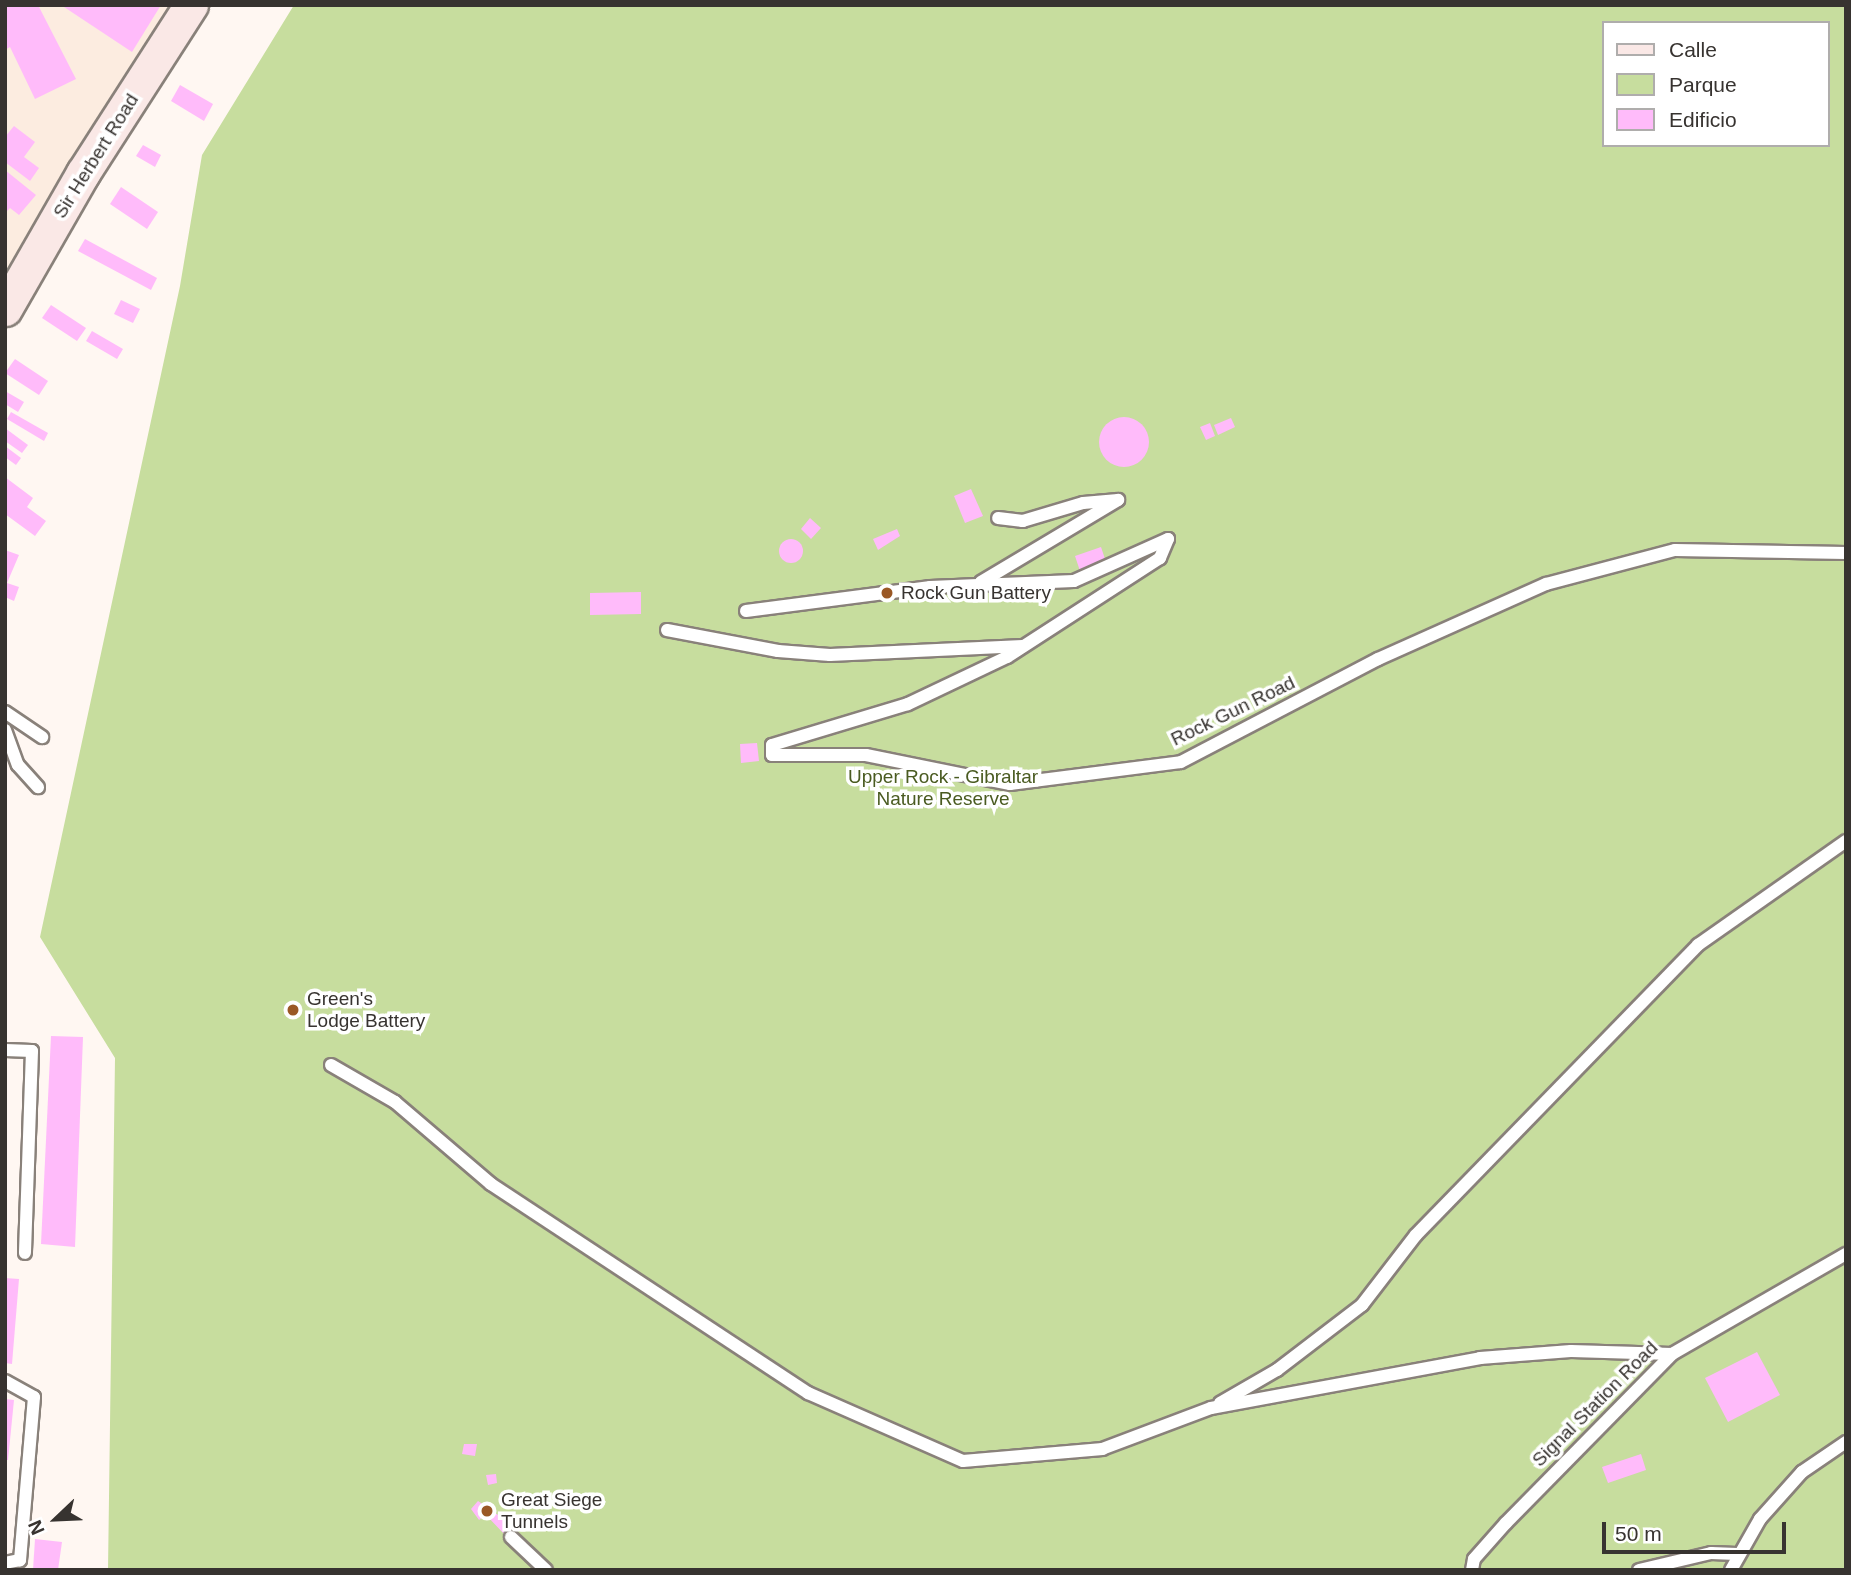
<!DOCTYPE html>
<style>
body{margin:0}
#map{position:relative;width:1851px;height:1575px;overflow:hidden;background:#fff7f2;font-family:Arial,sans-serif}
div>[style]{position:absolute}
[style*='--x']{left:calc(var(--x)*1px);top:calc(var(--y)*1px);width:calc(var(--w)*1px);rotate:calc(var(--a)*1deg)}
.built>*{inset:0;background:#fcece0}
.green>*{inset:0;background:#c7dd9e}
.building>*{inset:0;background:#ffbbfa}
.round{border-radius:50%}
.roads{filter:drop-shadow(2px 0 #89817a) drop-shadow(-2px 0 #89817a) drop-shadow(0 2px #89817a) drop-shadow(0 -2px #89817a)}
.service>*{height:12px;margin:-6px;padding:0 6px;transform-origin:6px;border-radius:6px;background:#fff}
.secondary>*{height:33px;margin:-16.5px;padding:0 16.5px;transform-origin:16.5px;border-radius:16.5px;background:#fae8e6}
.dots>*{width:19px;height:19px;translate:-50% -50%;box-sizing:border-box;border:4px solid #fff;border-radius:50%}
span{translate:-50% -50%;white-space:nowrap;text-align:center;line-height:1.15;-webkit-text-stroke:7px #fff;paint-order:stroke}
.street-label{font-size:19px;color:#373330}
.poi-label{font-size:19px;color:#373330}
.left{translate:0 -50%;text-align:left}
.park-label{font-size:19px;color:#4a5b21}
.frame{position:absolute;inset:0;border:7px solid #373330;pointer-events:none}
.legend{position:absolute;left:1602px;top:21px;width:228px;height:126px;box-sizing:border-box;background:#fff;border:2px solid #afadac;margin:0;padding:9px 12px;list-style:none;font-size:21px;color:#373330}
.legend li{display:flex;align-items:center;gap:14px;height:35px}
.legend b{width:35px;border:2px solid #afadac}
.north{position:absolute;left:21px;top:1484px;width:70px;height:70px;-webkit-text-stroke:5px #fff;paint-order:stroke;rotate:247deg;font-size:19px;font-weight:700;line-height:28px;text-align:center;color:#373330}
.north::after{content:'';display:block;margin:auto;width:24px;height:32px;background:#373330;clip-path:polygon(50% 0,100% 100%,50% 72%,0 100%)}
.scale{position:absolute;left:1602px;top:1522px;width:184px;height:32px;box-sizing:border-box;border:4px solid #373330;border-top:0;padding-left:9px;font-size:21px;line-height:24px;white-space:nowrap;color:#373330;-webkit-text-stroke:5px #fff;paint-order:stroke}
</style>
<div id="map">
<div class="built">
<i style="clip-path:polygon(5px 5px,177px 5px,5px 284px)"></i>
</div>
<div class="green">
<i style="clip-path:polygon(evenodd,294px 5px,1846px 5px,1846px 1570px,108px 1570px,115px 1058px,40px 937px,180px 286px,202px 155px,294px 5px,1604px 23px,1828px 23px,1828px 145px,1604px 145px,1604px 23px)"></i>
</div>
<div class="building">
<i style="clip-path:polygon(5px 5px,38px 5px,76px 79px,35px 99px,10px 47px,5px 50px)"></i>
<i style="clip-path:polygon(61px 5px,161px 5px,132px 52px)"></i>
<i style="clip-path:polygon(180px 85px,213px 104px,204px 121px,171px 101px)"></i>
<i style="clip-path:polygon(14px 126px,35px 142px,24px 157px,39px 168px,30px 181px,5px 162px,5px 137px)"></i>
<i style="clip-path:polygon(143px 145px,161px 155px,155px 167px,136px 156px)"></i>
<i style="clip-path:polygon(5px 170px,36px 195px,19px 215px,10px 208px,5px 213px)"></i>
<i style="clip-path:polygon(121px 187px,158px 212px,147px 229px,110px 204px)"></i>
<i style="clip-path:polygon(85px 239px,157px 278px,151px 290px,78px 251px)"></i>
<i style="clip-path:polygon(121px 300px,140px 309px,133px 323px,114px 314px)"></i>
<i style="clip-path:polygon(51px 305px,86px 328px,77px 341px,42px 318px)"></i>
<i style="clip-path:polygon(92px 331px,123px 349px,117px 359px,86px 341px)"></i>
<i style="clip-path:polygon(15px 359px,48px 381px,39px 395px,5px 373px)"></i>
<i style="clip-path:polygon(5px 391px,24px 402px,18px 412px,5px 404px)"></i>
<i style="clip-path:polygon(11px 412px,48px 433px,44px 441px,7px 419px)"></i>
<i class="round" style="left:1099px;top:417px;width:50px;height:50px"></i>
<i style="clip-path:polygon(1231px 418px,1235px 427px,1218px 435px,1214px 425px)"></i>
<i style="clip-path:polygon(1210px 423px,1215px 436px,1206px 440px,1200px 427px)"></i>
<i style="clip-path:polygon(5px 428px,28px 445px,22px 453px,5px 441px)"></i>
<i style="clip-path:polygon(5px 446px,21px 458px,16px 465px,5px 457px)"></i>
<i style="clip-path:polygon(5px 477px,33px 498px,27px 507px,46px 521px,35px 536px,5px 514px)"></i>
<i style="clip-path:polygon(971px 489px,983px 516px,965px 523px,954px 496px)"></i>
<i style="clip-path:polygon(810px 518px,821px 528px,811px 539px,801px 529px)"></i>
<i style="clip-path:polygon(897px 529px,900px 536px,878px 550px,873px 539px)"></i>
<i class="round" style="left:779px;top:539px;width:24px;height:24px"></i>
<i style="clip-path:polygon(1101px 547px,1106px 562px,1080px 571px,1075px 556px)"></i>
<i style="clip-path:polygon(5px 550px,19px 555px,7px 583px,19px 587px,14px 601px,5px 597px)"></i>
<i style="clip-path:polygon(641px 592px,641px 614px,590px 615px,590px 593px)"></i>
<i style="clip-path:polygon(757px 743px,759px 761px,741px 763px,740px 744px)"></i>
<i style="clip-path:polygon(51px 1036px,83px 1037px,75px 1247px,41px 1244px)"></i>
<i style="clip-path:polygon(5px 1278px,19px 1279px,12px 1364px,5px 1363px)"></i>
<i style="clip-path:polygon(1757px 1352px,1780px 1395px,1728px 1422px,1705px 1378px)"></i>
<i style="clip-path:polygon(5px 1399px,14px 1400px,8px 1460px,5px 1460px)"></i>
<i style="clip-path:polygon(464px 1444px,477px 1444px,475px 1456px,462px 1454px)"></i>
<i style="clip-path:polygon(1641px 1454px,1646px 1470px,1608px 1483px,1602px 1467px)"></i>
<i style="clip-path:polygon(496px 1474px,497px 1483px,488px 1485px,486px 1475px)"></i>
<i style="clip-path:polygon(478px 1501px,514px 1526px,506px 1536px,486px 1515px,479px 1520px,471px 1509px)"></i>
<i style="clip-path:polygon(35px 1539px,62px 1542px,58px 1570px,33px 1570px)"></i>
</div>
<div class="roads">
<div class="service">
<i style="--x:981;--y:582;--w:160;--a:-30.9"></i>
<i style="--x:1118;--y:500;--w:35;--a:175"></i>
<i style="--x:1083;--y:503;--w:63;--a:163.3"></i>
<i style="--x:1023;--y:521;--w:25;--a:-173"></i>
<i style="--x:746;--y:611;--w:186;--a:-7.4"></i>
<i style="--x:930;--y:587;--w:144;--a:-2.4"></i>
<i style="--x:1074;--y:581;--w:103;--a:-24.1"></i>
<i style="--x:1168;--y:539;--w:21;--a:113"></i>
<i style="--x:1160;--y:558;--w:182;--a:147.1"></i>
<i style="--x:1007;--y:657;--w:110;--a:154.6"></i>
<i style="--x:908;--y:704;--w:142;--a:163.2"></i>
<i style="--x:772;--y:745;--w:10;--a:90"></i>
<i style="--x:772;--y:755;--w:94;--a:0"></i>
<i style="--x:866;--y:755;--w:147;--a:11.4"></i>
<i style="--x:1010;--y:784;--w:172;--a:-7.3"></i>
<i style="--x:1181;--y:762;--w:222;--a:-27.6"></i>
<i style="--x:1378;--y:659;--w:184;--a:-24.1"></i>
<i style="--x:1546;--y:584;--w:133;--a:-14.8"></i>
<i style="--x:1675;--y:550;--w:171;--a:1"></i>
<i style="--x:667;--y:630;--w:113;--a:10.7"></i>
<i style="--x:778;--y:651;--w:52;--a:4.4"></i>
<i style="--x:830;--y:655;--w:193;--a:-2.7"></i>
<i style="--x:5;--y:712;--w:45;--a:34"></i>
<i style="--x:5;--y:730;--w:37;--a:70"></i>
<i style="--x:18;--y:765;--w:30;--a:48"></i>
<i style="--x:5;--y:1050;--w:27;--a:2"></i>
<i style="--x:32;--y:1051;--w:202;--a:92"></i>
<i style="--x:331;--y:1065;--w:74;--a:30"></i>
<i style="--x:395;--y:1102;--w:126;--a:40.5"></i>
<i style="--x:491;--y:1184;--w:380;--a:33.4"></i>
<i style="--x:808;--y:1393;--w:169;--a:23.7"></i>
<i style="--x:963;--y:1461;--w:140;--a:-4.9"></i>
<i style="--x:1102;--y:1449;--w:116;--a:-20.6"></i>
<i style="--x:1211;--y:1408;--w:274;--a:-10.5"></i>
<i style="--x:1480;--y:1358;--w:91;--a:-4.4"></i>
<i style="--x:1571;--y:1351;--w:101;--a:1.7"></i>
<i style="--x:5;--y:1381;--w:33;--a:29"></i>
<i style="--x:34;--y:1397;--w:164;--a:94.9"></i>
<i style="--x:20;--y:1560;--w:15;--a:169"></i>
<i style="--x:1220;--y:1403;--w:66;--a:-30.1"></i>
<i style="--x:1277;--y:1370;--w:107;--a:-37.4"></i>
<i style="--x:1362;--y:1305;--w:88;--a:-52.4"></i>
<i style="--x:1416;--y:1235;--w:405;--a:-45.8"></i>
<i style="--x:1698;--y:945;--w:181;--a:-35.1"></i>
<i style="--x:511;--y:1537;--w:48;--a:43.3"></i>
<i style="--x:1472;--y:1570;--w:11;--a:-80"></i>
<i style="--x:1474;--y:1559;--w:48;--a:-48.4"></i>
<i style="--x:1506;--y:1523;--w:237;--a:-45.5"></i>
<i style="--x:1672;--y:1354;--w:201;--a:-29.9"></i>
<i style="--x:1639;--y:1570;--w:74;--a:-13.3"></i>
<i style="--x:1711;--y:1553;--w:26;--a:2"></i>
<i style="--x:1731;--y:1570;--w:59;--a:-60.4"></i>
<i style="--x:1760;--y:1519;--w:63;--a:-48.2"></i>
<i style="--x:1802;--y:1472;--w:53;--a:-34.3"></i>
</div>
<div class="secondary">
<i style="--x:5;--y:309;--w:157;--a:-60.2"></i>
<i style="--x:83;--y:173;--w:200;--a:-57.3"></i>
</div>
</div>
<div class="dots">
<i style="left:887px;top:593px;background:#9a5825"></i>
<i style="left:293px;top:1010px;background:#9a5825"></i>
<i style="left:487px;top:1511px;background:#9a5825"></i>
</div>
<div class="street-label">
<span style="left:96px;top:156px;rotate:-58deg">Sir Herbert Road</span>
<span style="left:1233px;top:711px;rotate:-26deg">Rock Gun Road</span>
<span style="left:1595px;top:1404px;rotate:-45deg">Signal Station Road</span>
</div>
<div class="poi-label">
<span class="left" style="left:901px;top:593px">Rock Gun Battery</span>
<span class="left" style="left:307px;top:1010px">Green's<br>Lodge Battery</span>
<span class="left" style="left:501px;top:1511px">Great Siege<br>Tunnels</span>
</div>
<div class="park-label">
<span style="left:943px;top:788px">Upper Rock - Gibraltar<br>Nature Reserve</span>
</div>
<div class="frame"></div>
<ul class="legend">
<li><b style="height:9px;background:#fae8e6"></b>Calle</li>
<li><b style="height:19px;background:#c7dd9e"></b>Parque</li>
<li><b style="height:19px;background:#ffbbfa"></b>Edificio</li>
</ul>
<div class="north">N</div>
<div class="scale">50 m</div>
</div>
